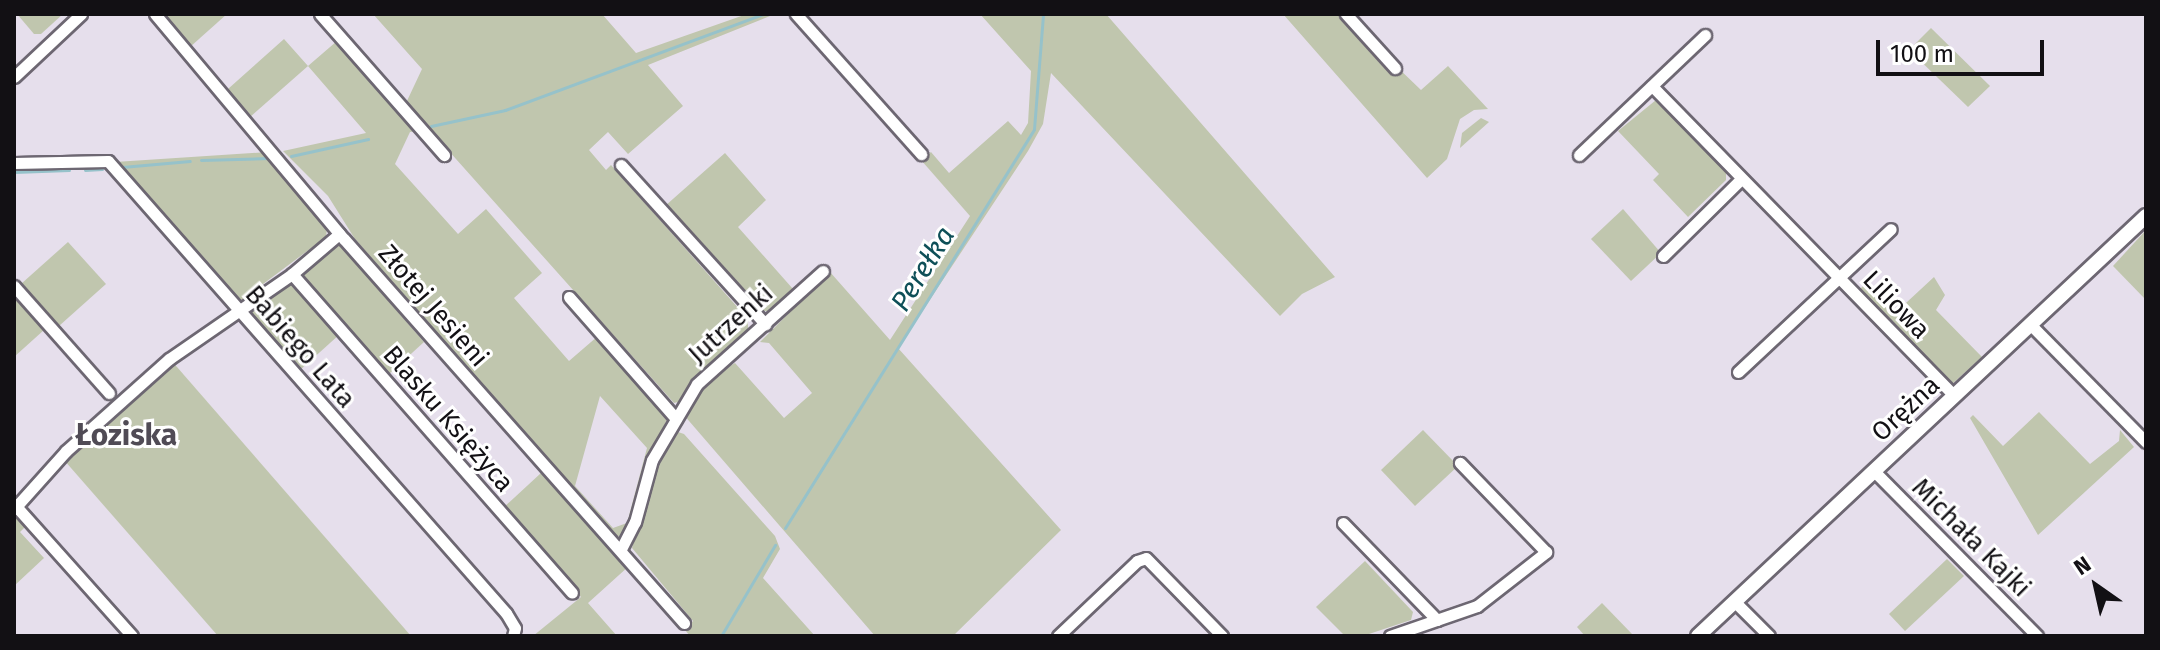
<!DOCTYPE html>
<meta charset="utf-8">
<style>
body{margin:0}
#map{position:relative;width:2160px;height:650px;overflow:hidden;background:#e6dfec;font-family:"Fira Sans",sans-serif}
div>[style]{position:absolute}
[style*='--x']{left:calc(var(--x)*1px);top:calc(var(--y)*1px);width:calc(var(--w)*1px);rotate:calc(var(--a)*1deg)}
.green>*{inset:0;background:#c0c6ae}
.stream>*{height:3px;margin:-1.5px;padding:0 1.5px;transform-origin:1.5px;border-radius:1.5px;background:#96c2ca}
.roads{filter:drop-shadow(2px 0 #6d6772) drop-shadow(-2px 0 #6d6772) drop-shadow(0 2px #6d6772) drop-shadow(0 -2px #6d6772)}
.minor>*{height:11px;margin:-5.5px;padding:0 5.5px;transform-origin:5.5px;border-radius:5.5px;background:#fff}
.tertiary>*{height:14px;margin:-7px;padding:0 7px;transform-origin:7px;border-radius:7px;background:#fff}
span{translate:-50% -50%;white-space:nowrap;text-align:center;line-height:1.15;-webkit-text-stroke:6px #fff;paint-order:stroke}
.street-label{font-size:26px;color:#121014}
.water-label{font-size:28px;color:#0e4f58;font-style:italic}
.quarter-label{font-size:30px;color:#504b55;font-weight:700}
.frame{position:absolute;inset:0;border:16px solid #121014;pointer-events:none}
.north{position:absolute;left:2056px;top:546px;width:80px;height:80px;-webkit-text-stroke:6px #fff;paint-order:stroke;rotate:326deg;font-size:22px;font-weight:700;line-height:32px;text-align:center;color:#121014}
.north::after{content:'';display:block;margin:auto;width:28px;height:36px;background:#121014;clip-path:polygon(50% 0,100% 100%,50% 72%,0 100%)}
.scale{position:absolute;left:1876px;top:40px;width:168px;height:36px;box-sizing:border-box;border:4px solid #121014;border-top:0;padding-left:10px;font-size:24px;line-height:28px;white-space:nowrap;color:#121014;-webkit-text-stroke:6px #fff;paint-order:stroke}
</style>
<div id="map">
<div class="green">
<i style="clip-path:polygon(17px 14px,63px 14px,41px 34px,34px 34px)"></i>
<i style="clip-path:polygon(161px 14px,227px 14px,190px 47px)"></i>
<i style="clip-path:polygon(373px 14px,602px 14px,636px 53px,747px 14px,775px 14px,648px 65px,683px 106px,628px 154px,608px 132px,589px 150px,606px 170px,611px 165px,748px 319px,748px 330px,695px 377px,678px 402px,674px 403px,406px 103px,422px 69px)"></i>
<i style="clip-path:polygon(980px 14px,1106px 14px,1335px 277px,1302px 294px,1280px 316px,1051px 73px,1043px 124px,1028px 151px,898px 348px,1061px 530px,953px 636px,875px 636px,683px 414px,702px 383px,735px 363px,784px 418px,812px 393px,769px 343px,760px 342px,830px 272px,890px 340px,970px 216px,921px 160px,931px 152px,949px 173px,1008px 121px,1021px 135px,1028px 123px,1031px 71px)"></i>
<i style="clip-path:polygon(1283px 14px,1342px 14px,1421px 90px,1448px 66px,1488px 109px,1474px 110px,1460px 119px,1447px 159px,1427px 178px)"></i>
<i style="clip-path:polygon(1931px 28px,1990px 86px,1968px 107px,1909px 50px)"></i>
<i style="clip-path:polygon(evenodd,284px 39px,308px 66px,337px 41px,417px 131px,410px 132px,395px 164px,458px 234px,486px 209px,542px 273px,514px 298px,569px 361px,598px 336px,668px 416px,624px 534px,617px 537px,573px 488px,355px 239px,328px 196px,283px 151px,366px 133px,308px 66px,250px 117px,228px 89px,284px 39px,600px 396px,647px 448px,627px 523px,613px 528px,575px 486px,600px 396px)"></i>
<i style="clip-path:polygon(1656px 100px,1726px 171px,1726px 180px,1688px 217px,1653px 180px,1659px 174px,1618px 131px)"></i>
<i style="clip-path:polygon(1481px 118px,1489px 122px,1460px 148px,1462px 133px)"></i>
<i style="clip-path:polygon(268px 152px,271px 163px,327px 229px,326px 237px,239px 302px,115px 162px)"></i>
<i style="clip-path:polygon(725px 153px,766px 200px,738px 227px,793px 289px,769px 311px,760px 311px,665px 206px)"></i>
<i style="clip-path:polygon(1623px 209px,1661px 253px,1631px 281px,1591px 239px)"></i>
<i style="clip-path:polygon(2146px 230px,2146px 300px,2113px 266px)"></i>
<i style="clip-path:polygon(68px 242px,106px 284px,59px 326px,21px 284px)"></i>
<i style="clip-path:polygon(339px 244px,424px 342px,388px 375px,299px 276px)"></i>
<i style="clip-path:polygon(1934px 277px,1945px 295px,1936px 310px,1982px 357px,1951px 385px,1858px 291px,1864px 285px,1893px 315px)"></i>
<i style="clip-path:polygon(292px 280px,340px 334px,299px 371px,247px 311px)"></i>
<i style="clip-path:polygon(14px 295px,44px 330px,14px 357px)"></i>
<i style="clip-path:polygon(173px 363px,177px 367px,411px 636px,218px 636px,64px 460px)"></i>
<i style="clip-path:polygon(2039px 412px,2090px 464px,2119px 441px,2120px 430px,2134px 447px,2038px 535px,1970px 418px,1973px 415px,2003px 446px)"></i>
<i style="clip-path:polygon(672px 430px,684px 434px,775px 536px,780px 549px,763px 578px,815px 636px,690px 636px,685px 630px,693px 621px,632px 548px,656px 459px)"></i>
<i style="clip-path:polygon(1423px 430px,1458px 466px,1415px 506px,1381px 470px)"></i>
<i style="clip-path:polygon(541px 473px,629px 566px,588px 603px,617px 636px,533px 636px,581px 597px,503px 508px)"></i>
<i style="clip-path:polygon(18px 516px,26px 526px,20px 532px,44px 558px,14px 586px,14px 520px)"></i>
<i style="clip-path:polygon(1947px 559px,1964px 576px,1905px 631px,1889px 614px)"></i>
<i style="clip-path:polygon(1365px 561px,1413px 612px,1411px 620px,1363px 636px,1345px 636px,1316px 607px)"></i>
<i style="clip-path:polygon(1602px 603px,1634px 636px,1585px 636px,1577px 627px)"></i>
</div>
<div class="stream">
<i style="--x:431;--y:126;--w:76;--a:-12.2"></i>
<i style="--x:505;--y:110;--w:275;--a:-20.4"></i>
<i style="--x:291;--y:156;--w:79;--a:-12.4"></i>
<i style="--x:201;--y:160;--w:68;--a:-1.7"></i>
<i style="--x:122;--y:167;--w:68;--a:-5"></i>
<i style="--x:85;--y:170;--w:17;--a:-3"></i>
<i style="--x:14;--y:172;--w:55;--a:-2.1"></i>
<i style="--x:785;--y:528;--w:470;--a:-58"></i>
<i style="--x:1034;--y:129;--w:115;--a:-85.5"></i>
<i style="--x:721;--y:636;--w:106;--a:-59.3"></i>
</div>
<div class="roads">
<div class="minor">
<i style="--x:155;--y:14;--w:294;--a:50"></i>
<i style="--x:344;--y:239;--w:513;--a:48.48"></i>
<i style="--x:320;--y:14;--w:188;--a:48.7"></i>
<i style="--x:796;--y:14;--w:188;--a:48.2"></i>
<i style="--x:1346;--y:14;--w:73;--a:47.8"></i>
<i style="--x:14;--y:77;--w:92;--a:-43.2"></i>
<i style="--x:1652;--y:86;--w:433;--a:45.7"></i>
<i style="--x:1579;--y:155;--w:174;--a:-43.6"></i>
<i style="--x:14;--y:163;--w:94;--a:-1.2"></i>
<i style="--x:108;--y:161;--w:602;--a:48.64"></i>
<i style="--x:506;--y:613;--w:17;--a:59"></i>
<i style="--x:515;--y:628;--w:8;--a:104"></i>
<i style="--x:621;--y:165;--w:215;--a:47.8"></i>
<i style="--x:1663;--y:256;--w:110;--a:-44.6"></i>
<i style="--x:292;--y:274;--w:424;--a:48.7"></i>
<i style="--x:14;--y:286;--w:143;--a:48.4"></i>
<i style="--x:569;--y:297;--w:162;--a:48.7"></i>
<i style="--x:2030;--y:324;--w:165;--a:45.5"></i>
<i style="--x:1738;--y:372;--w:209;--a:-43.1"></i>
<i style="--x:1874;--y:471;--w:232;--a:45.3"></i>
<i style="--x:14;--y:504;--w:177;--a:48.2"></i>
<i style="--x:14;--y:509;--w:78;--a:-48.1"></i>
<i style="--x:66;--y:451;--w:138;--a:-41.8"></i>
<i style="--x:169;--y:359;--w:150;--a:-34.6"></i>
<i style="--x:292;--y:274;--w:62;--a:-40.4"></i>
<i style="--x:1343;--y:523;--w:135;--a:45.9"></i>
<i style="--x:621;--y:549;--w:30;--a:-63"></i>
<i style="--x:635;--y:522;--w:64;--a:-74.7"></i>
<i style="--x:652;--y:460;--w:88;--a:-59.4"></i>
<i style="--x:697;--y:384;--w:169;--a:-41.9"></i>
<i style="--x:1735;--y:602;--w:48;--a:45"></i>
<i style="--x:1058;--y:636;--w:109;--a:-43.5"></i>
<i style="--x:1137;--y:561;--w:9;--a:-18"></i>
<i style="--x:1146;--y:558;--w:109;--a:45.7"></i>
<i style="--x:1390;--y:636;--w:92;--a:-19"></i>
<i style="--x:1477;--y:606;--w:88;--a:-38"></i>
<i style="--x:1546;--y:552;--w:124;--a:-134"></i>
</div>
<div class="tertiary">
<i style="--x:1698;--y:636;--w:614;--a:-43.15"></i>
</div>
</div>
<div class="street-label">
<span style="left:1896px;top:305px;rotate:46deg">Liliowa</span>
<span style="left:433px;top:306px;rotate:49deg">Złotej Jesieni</span>
<span style="left:731px;top:324px;rotate:-42deg">Jutrzenki</span>
<span style="left:300px;top:347px;rotate:49deg">Babiego Lata</span>
<span style="left:1906px;top:409px;rotate:-43deg">Orężna</span>
<span style="left:448px;top:419px;rotate:49deg">Blasku Księżyca</span>
<span style="left:1971px;top:538px;rotate:45deg">Michała Kajki</span>
</div>
<div class="water-label">
<span style="left:923px;top:269px;rotate:-58deg">Perełka</span>
</div>
<div class="quarter-label">
<span style="left:126px;top:435px">Łoziska</span>
</div>
<div class="frame"></div>
<div class="north">N</div>
<div class="scale">100 m</div>
</div>
